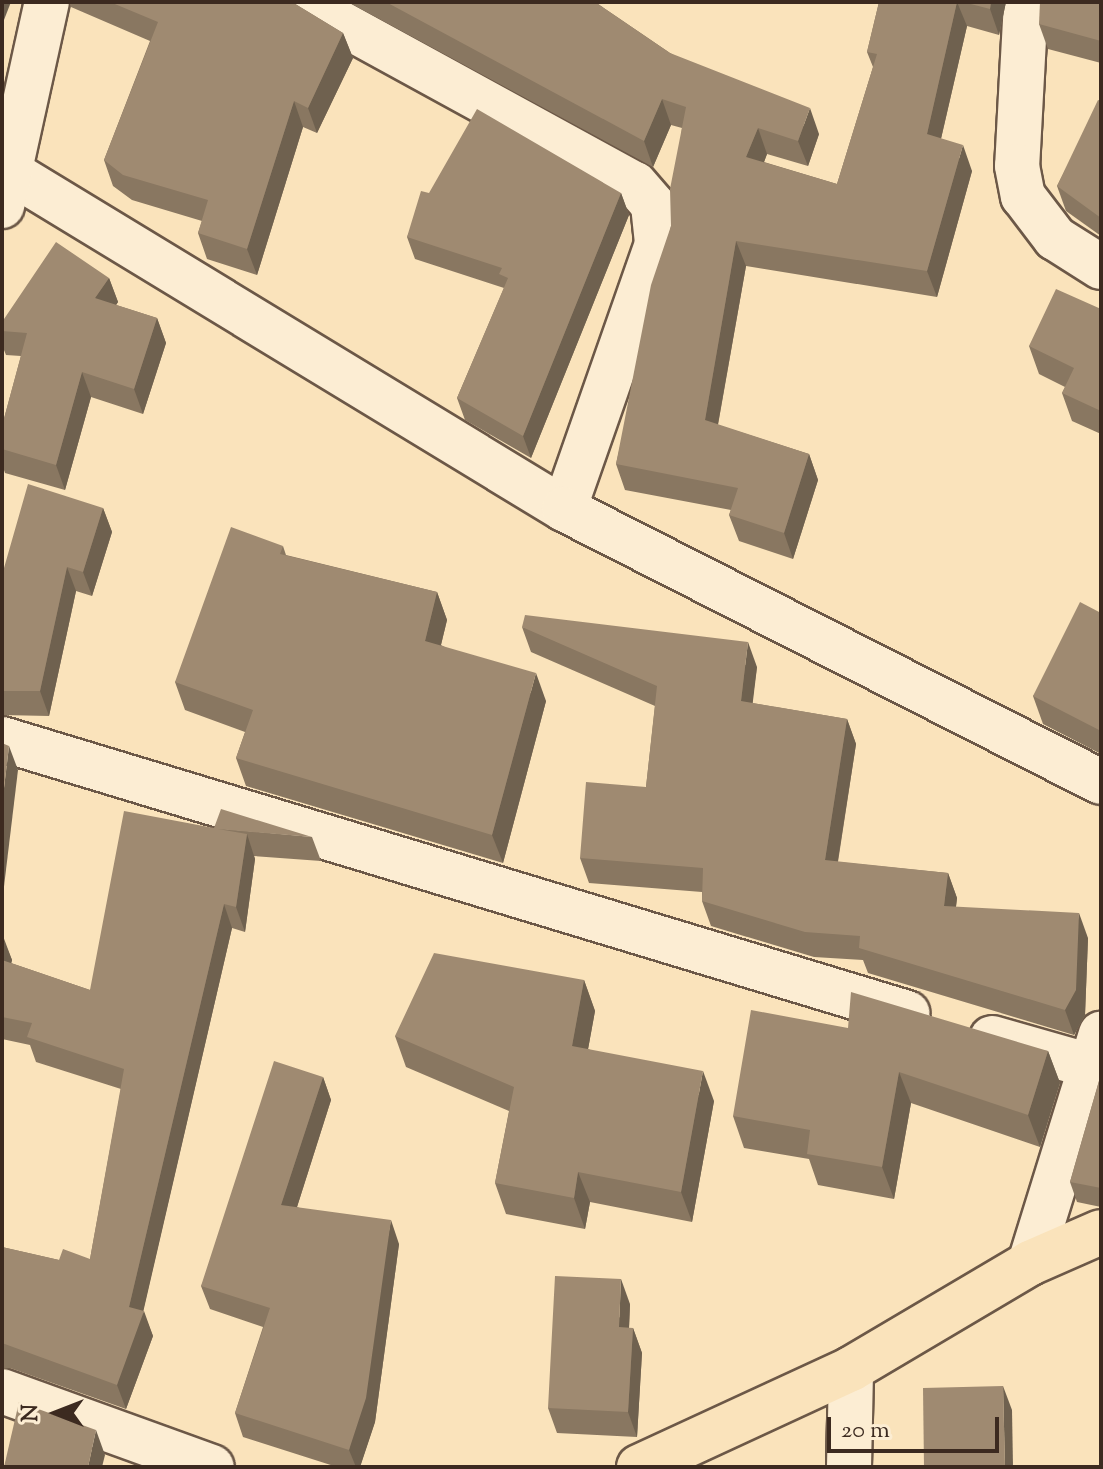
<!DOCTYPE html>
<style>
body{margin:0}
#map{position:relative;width:1103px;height:1469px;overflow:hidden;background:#fae3bb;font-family:"Sorts Mill Goudy",serif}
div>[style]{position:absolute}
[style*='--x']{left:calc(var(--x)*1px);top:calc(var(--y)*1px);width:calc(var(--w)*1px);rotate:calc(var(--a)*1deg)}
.roads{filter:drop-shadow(2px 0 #6c5847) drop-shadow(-2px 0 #6c5847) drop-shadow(0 2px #6c5847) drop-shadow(0 -2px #6c5847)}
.minor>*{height:44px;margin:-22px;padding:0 22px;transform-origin:22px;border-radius:22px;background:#fcedd3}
.major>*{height:44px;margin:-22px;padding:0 22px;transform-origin:22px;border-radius:22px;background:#fae3bb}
.wall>*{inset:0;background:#897761}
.shaded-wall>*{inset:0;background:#6f614f}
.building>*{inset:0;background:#9f8a71}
span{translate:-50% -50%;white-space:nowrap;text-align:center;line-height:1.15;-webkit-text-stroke:6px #fcedd3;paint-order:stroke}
.frame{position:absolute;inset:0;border:4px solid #3c2a20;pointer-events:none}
.north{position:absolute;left:16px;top:1373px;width:80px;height:80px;-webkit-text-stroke:6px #fcedd3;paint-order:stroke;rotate:270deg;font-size:22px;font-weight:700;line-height:32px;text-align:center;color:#3c2a20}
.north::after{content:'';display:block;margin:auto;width:28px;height:36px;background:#3c2a20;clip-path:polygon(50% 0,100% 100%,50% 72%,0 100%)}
.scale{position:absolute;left:827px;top:1417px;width:172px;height:36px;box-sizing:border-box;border:4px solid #3c2a20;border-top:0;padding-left:10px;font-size:24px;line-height:28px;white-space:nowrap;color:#3c2a20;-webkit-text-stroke:6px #fcedd3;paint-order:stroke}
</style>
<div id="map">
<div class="roads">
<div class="minor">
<i style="--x:302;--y:2;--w:379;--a:28.7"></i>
<i style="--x:635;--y:184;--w:28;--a:49"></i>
<i style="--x:653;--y:205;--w:39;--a:84"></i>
<i style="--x:657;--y:244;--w:281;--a:109.3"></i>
<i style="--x:1026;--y:2;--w:164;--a:93.1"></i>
<i style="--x:1017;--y:166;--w:31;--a:79"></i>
<i style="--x:1023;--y:196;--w:53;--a:52.7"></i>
<i style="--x:1055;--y:238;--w:54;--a:32.2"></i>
<i style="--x:10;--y:172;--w:648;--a:31.31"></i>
<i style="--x:564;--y:509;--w:602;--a:26.95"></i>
<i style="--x:2;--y:206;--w:209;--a:-77.6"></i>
<i style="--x:2;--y:739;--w:946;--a:16.84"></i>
<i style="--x:992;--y:1038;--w:102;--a:15.9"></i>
<i style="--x:1030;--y:1263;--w:240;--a:-72.8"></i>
<i style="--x:2;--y:1391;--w:223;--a:19.9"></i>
<i style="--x:849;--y:1467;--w:98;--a:-88.8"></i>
</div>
<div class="major">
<i style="--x:639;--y:1467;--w:234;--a:-24.8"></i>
<i style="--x:851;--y:1369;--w:208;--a:-30.6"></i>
<i style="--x:1030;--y:1263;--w:77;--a:-23.6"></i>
</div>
</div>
<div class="wall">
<i style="clip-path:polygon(69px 2px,292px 2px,343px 33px,353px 58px,317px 133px,303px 127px,257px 275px,207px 259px,198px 233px,202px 221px,132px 200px,113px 186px,104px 160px,150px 41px,71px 7px)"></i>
<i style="clip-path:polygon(348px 2px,595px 2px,670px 53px,819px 134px,808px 166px,767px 154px,764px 162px,837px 184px,873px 67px,867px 52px,879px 2px,1006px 2px,999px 35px,967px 26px,941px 139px,972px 171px,937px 297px,746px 266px,718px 425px,809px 454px,818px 480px,793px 559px,739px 541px,729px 515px,731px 510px,625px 490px,616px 464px,671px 226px,682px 128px,671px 125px,653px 167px)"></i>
<i style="clip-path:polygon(1101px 2px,1101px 63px,1048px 49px,1039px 24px)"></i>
<i style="clip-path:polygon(1101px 101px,1101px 236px,1066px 211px,1057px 186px)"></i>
<i style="clip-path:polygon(429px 193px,621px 193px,629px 215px,531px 458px,465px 420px,457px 398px,504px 288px,415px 259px,407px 237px)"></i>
<i style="clip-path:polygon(109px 278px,118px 302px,116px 305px,157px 318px,166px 343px,143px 414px,91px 397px,65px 490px,5px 473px,2px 464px,2px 426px,21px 356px,6px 355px,2px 345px,2px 322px)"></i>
<i style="clip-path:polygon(1101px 309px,1101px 434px,1072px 421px,1062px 393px,1065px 387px,1039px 374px,1029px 346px)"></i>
<i style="clip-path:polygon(103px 508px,112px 532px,92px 596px,76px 591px,49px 716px,2px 715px,2px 575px)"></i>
<i style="clip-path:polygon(283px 546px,286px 555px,437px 592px,447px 620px,441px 645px,546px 701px,503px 863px,246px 786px,236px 758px,245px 732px,185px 710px,175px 682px)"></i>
<i style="clip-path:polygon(1101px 613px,1101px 754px,1043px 724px,1033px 696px)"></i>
<i style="clip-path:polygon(522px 627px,757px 667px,752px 703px,847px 719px,856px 744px,838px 862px,948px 873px,957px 898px,956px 907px,1088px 938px,1085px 1015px,1074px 1035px,868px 973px,863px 960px,814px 957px,711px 926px,702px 901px,702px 892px,589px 883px,580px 858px,646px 787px,655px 706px,531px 652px)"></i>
<i style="clip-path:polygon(214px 828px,312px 837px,321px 861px,254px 856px,255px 859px,245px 932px,232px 928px,143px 1311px,153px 1336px,126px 1409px,10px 1368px,2px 1369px,2px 1247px,59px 1260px,90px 1259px,121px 1089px,36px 1062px,30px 1045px,2px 1039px,2px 936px,12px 960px,11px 963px,90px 990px)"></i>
<i style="clip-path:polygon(584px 980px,595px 1011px,588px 1049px,714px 1101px,692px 1222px,590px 1202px,585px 1229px,506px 1214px,495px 1183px,509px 1111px,406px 1067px,395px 1036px)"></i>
<i style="clip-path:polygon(848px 1028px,1048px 1051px,1060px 1083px,1040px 1147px,911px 1103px,894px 1199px,818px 1185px,809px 1159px,744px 1148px,733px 1116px)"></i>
<i style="clip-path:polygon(1101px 1074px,1101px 1207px,1077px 1202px,1070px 1182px)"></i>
<i style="clip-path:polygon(323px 1077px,331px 1100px,297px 1207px,399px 1244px,375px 1422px,360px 1467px,337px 1467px,243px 1437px,235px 1413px,263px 1327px,210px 1309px,201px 1286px)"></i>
<i style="clip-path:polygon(630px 1304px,629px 1328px,633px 1328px,642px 1353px,637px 1437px,557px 1433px,548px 1408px)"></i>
</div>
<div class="shaded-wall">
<i style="clip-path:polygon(2px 2px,11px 2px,2px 25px)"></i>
<i style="clip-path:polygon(957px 2px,967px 26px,936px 160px,927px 134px)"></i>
<i style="clip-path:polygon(991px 2px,1006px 2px,999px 35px,990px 9px)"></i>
<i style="clip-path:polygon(343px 33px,353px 58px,317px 133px,308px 108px)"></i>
<i style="clip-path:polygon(662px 99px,671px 125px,653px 167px,644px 141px)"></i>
<i style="clip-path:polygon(294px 101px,303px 127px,257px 275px,247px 249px)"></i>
<i style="clip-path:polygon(810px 108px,819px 134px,808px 166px,798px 141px)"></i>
<i style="clip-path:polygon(758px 128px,767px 154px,756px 183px,746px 157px)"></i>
<i style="clip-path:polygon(963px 145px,972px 171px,937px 297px,927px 271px)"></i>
<i style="clip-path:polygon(621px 193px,629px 215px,531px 458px,523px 436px)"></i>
<i style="clip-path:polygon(736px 241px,746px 266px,714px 446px,705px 420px)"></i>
<i style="clip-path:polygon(109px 278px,118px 302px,104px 323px,95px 298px)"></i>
<i style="clip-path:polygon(157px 318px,166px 343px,143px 414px,134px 389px)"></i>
<i style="clip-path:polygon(82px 372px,91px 397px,65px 490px,56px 465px)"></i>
<i style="clip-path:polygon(809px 454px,818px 480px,793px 559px,784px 533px)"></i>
<i style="clip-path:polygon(103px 508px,112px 532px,92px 596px,83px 572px)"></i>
<i style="clip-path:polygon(67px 567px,76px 591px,49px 716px,40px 691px)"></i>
<i style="clip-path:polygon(437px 592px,447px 620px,435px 669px,425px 641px)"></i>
<i style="clip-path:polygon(748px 642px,757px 667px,750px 726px,741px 701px)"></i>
<i style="clip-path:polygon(536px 673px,546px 701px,503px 863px,492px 835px)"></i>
<i style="clip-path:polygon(847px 719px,856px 744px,834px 885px,825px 860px)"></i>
<i style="clip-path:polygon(9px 746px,18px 770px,2px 903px,2px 805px)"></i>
<i style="clip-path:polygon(247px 834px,255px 859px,245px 932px,236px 907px)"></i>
<i style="clip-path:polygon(948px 873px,957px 898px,953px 931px,944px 906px)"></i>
<i style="clip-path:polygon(224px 904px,232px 928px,142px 1317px,144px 1311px,153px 1336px,126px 1409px,117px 1385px,129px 1307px)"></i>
<i style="clip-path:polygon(1079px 913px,1088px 938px,1085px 1015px,1074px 1035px,1065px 1010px)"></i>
<i style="clip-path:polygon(3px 936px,12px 960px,7px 983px,2px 969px)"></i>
<i style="clip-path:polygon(584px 980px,595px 1011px,583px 1077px,572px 1046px)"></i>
<i style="clip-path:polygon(1048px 1051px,1060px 1083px,1040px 1147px,1028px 1115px)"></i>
<i style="clip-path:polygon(703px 1071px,714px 1101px,692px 1222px,681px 1192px)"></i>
<i style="clip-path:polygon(899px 1072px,911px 1103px,894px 1199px,882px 1167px)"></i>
<i style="clip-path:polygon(323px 1077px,331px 1100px,290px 1229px,281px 1205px)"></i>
<i style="clip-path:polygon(578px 1172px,590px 1202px,585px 1229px,574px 1198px)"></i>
<i style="clip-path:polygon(391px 1220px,399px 1244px,375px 1422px,360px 1467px,356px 1467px,349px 1450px)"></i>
<i style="clip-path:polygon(621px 1279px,630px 1304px,628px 1352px,619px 1327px)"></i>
<i style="clip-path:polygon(633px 1328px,642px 1353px,637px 1437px,628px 1412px)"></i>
<i style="clip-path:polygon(1003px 1386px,1012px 1410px,1013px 1467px,1005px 1467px)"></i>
<i style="clip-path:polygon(96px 1430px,105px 1455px,102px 1467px,88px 1467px)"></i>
</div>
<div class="building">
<i style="clip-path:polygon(110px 2px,292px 2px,343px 33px,308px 108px,294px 101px,247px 249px,198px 233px,208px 200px,123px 175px,104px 160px,158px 22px)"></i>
<i style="clip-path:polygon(386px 2px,595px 2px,670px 53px,810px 108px,798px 141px,758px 128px,746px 157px,837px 184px,877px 54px,867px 52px,879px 2px,957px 2px,927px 134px,963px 145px,927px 271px,736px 241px,705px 420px,809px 454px,784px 533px,729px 515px,738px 488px,616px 464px,651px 285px,671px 226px,670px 189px,686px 107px,662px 99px,644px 141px)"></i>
<i style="clip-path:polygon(963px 2px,991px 2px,990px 9px)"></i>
<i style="clip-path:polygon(1040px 2px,1101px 2px,1101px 41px,1039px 24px)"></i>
<i style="clip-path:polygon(1098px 100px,1101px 101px,1101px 218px,1057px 186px)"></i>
<i style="clip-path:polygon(477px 109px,621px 193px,523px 436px,457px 398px,508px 278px,499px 274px,502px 268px,407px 237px,421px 191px,429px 193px)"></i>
<i style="clip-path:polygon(56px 242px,109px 278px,95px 298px,157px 318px,134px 389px,82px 372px,56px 465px,2px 449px,2px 426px,27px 333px,2px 331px,2px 322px)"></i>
<i style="clip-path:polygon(1056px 289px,1101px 309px,1101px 411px,1062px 393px,1074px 368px,1029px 346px)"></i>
<i style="clip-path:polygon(28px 484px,103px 508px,83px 572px,67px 567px,40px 691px,2px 691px,2px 575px)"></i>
<i style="clip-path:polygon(231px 527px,283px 546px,280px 554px,437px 592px,425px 641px,536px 673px,492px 835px,236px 758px,253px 710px,175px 682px)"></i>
<i style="clip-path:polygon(1080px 602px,1101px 613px,1101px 731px,1033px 696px)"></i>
<i style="clip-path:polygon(525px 615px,748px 642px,741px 701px,847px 719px,825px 860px,948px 873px,944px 906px,1079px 913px,1076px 990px,1065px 1010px,859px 948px,860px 936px,805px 932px,702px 901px,703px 868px,580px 858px,586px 782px,646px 787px,657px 686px,522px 627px)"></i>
<i style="clip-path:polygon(2px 743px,9px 746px,2px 805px)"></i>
<i style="clip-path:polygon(221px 809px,312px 837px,218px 829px,247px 834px,236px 907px,224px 904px,129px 1307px,144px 1311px,117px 1385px,2px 1343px,2px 1247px,59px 1260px,63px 1249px,90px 1259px,124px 1069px,27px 1037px,32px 1023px,2px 1017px,2px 960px,90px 990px,124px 811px,214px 828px)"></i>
<i style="clip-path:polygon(434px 953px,584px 980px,572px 1046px,703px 1071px,681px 1192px,578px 1172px,574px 1198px,495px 1183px,514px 1087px,395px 1036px)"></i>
<i style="clip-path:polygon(851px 992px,1048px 1051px,1028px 1115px,899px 1072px,882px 1167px,807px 1154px,810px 1130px,733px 1116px,751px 1010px,848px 1028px)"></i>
<i style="clip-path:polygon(274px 1061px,323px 1077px,281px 1205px,391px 1220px,366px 1398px,349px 1450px,235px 1413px,270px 1308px,201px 1286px)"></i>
<i style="clip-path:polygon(1101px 1074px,1101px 1188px,1070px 1182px)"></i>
<i style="clip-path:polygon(555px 1276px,621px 1279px,619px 1327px,633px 1328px,628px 1412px,548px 1408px)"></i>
<i style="clip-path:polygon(1003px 1386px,1005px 1467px,924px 1467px,923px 1388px)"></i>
<i style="clip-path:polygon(19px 1402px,96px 1430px,88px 1467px,4px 1467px)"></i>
</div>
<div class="frame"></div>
<div class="north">N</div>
<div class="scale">20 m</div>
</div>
